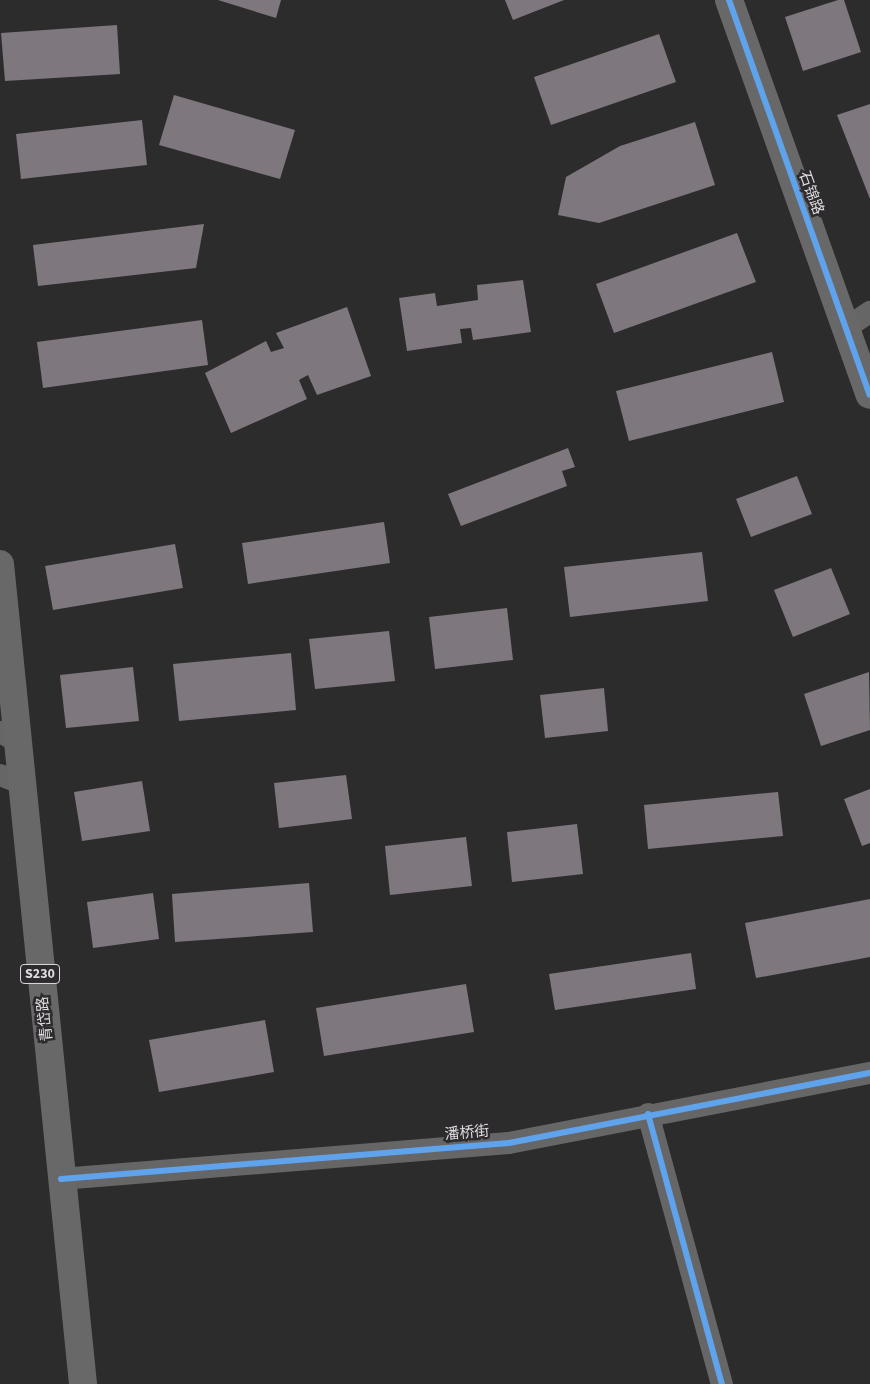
<!DOCTYPE html>
<meta charset="utf-8">
<style>
body{margin:0}
#map{position:relative;width:870px;height:1384px;overflow:hidden;background:#2d2c2d;font-family:"Source Sans 3","Noto Sans SC",sans-serif}
div>[style]{position:absolute}
[style*='--x']{left:calc(var(--x)*1px);top:calc(var(--y)*1px);width:calc(var(--w)*1px);rotate:calc(var(--a)*1deg)}
.building>*{inset:0;background:#7f777e}
.street>*{height:22px;margin:-11px;padding:0 11px;transform-origin:11px;border-radius:11px;background:#676667}
.secondary>*{height:28px;margin:-14px;padding:0 14px;transform-origin:14px;border-radius:14px;background:#696869}
.primary>*{height:28px;margin:-14px;padding:0 14px;transform-origin:14px;border-radius:14px;background:#686868}
.cycleway>*{height:6px;margin:-3px;padding:0 3px;transform-origin:3px;border-radius:3px;background:#60a3ed}
span{translate:-50% -50%;white-space:nowrap;text-align:center;line-height:1.15;-webkit-text-stroke:5px #2e2b2e;paint-order:stroke}
.shield-label span{padding:1px 4px;background:#2e2b2e;border:1px solid;border-radius:4px;-webkit-text-stroke-width:0}
.shield-label{font-size:14px;color:#dedcde;font-weight:700}
.street-label{font-size:15px;color:#dedcde}
</style>
<div id="map">
<div class="building">
<i style="clip-path:polygon(218px 0,281px 0,276px 18px)"></i>
<i style="clip-path:polygon(505px 0,564px 0,513px 20px)"></i>
<i style="clip-path:polygon(838px 0,844px 0,861px 52px,803px 71px,785px 17px)"></i>
<i style="clip-path:polygon(117px 25px,120px 74px,5px 81px,1px 33px)"></i>
<i style="clip-path:polygon(659px 34px,676px 82px,551px 125px,534px 77px)"></i>
<i style="clip-path:polygon(174px 95px,295px 130px,280px 179px,159px 145px)"></i>
<i style="clip-path:polygon(870px 104px,870px 199px,837px 115px)"></i>
<i style="clip-path:polygon(142px 120px,147px 165px,21px 179px,16px 134px)"></i>
<i style="clip-path:polygon(695px 122px,715px 185px,599px 223px,558px 215px,566px 177px,620px 146px)"></i>
<i style="clip-path:polygon(204px 224px,196px 268px,38px 286px,33px 245px)"></i>
<i style="clip-path:polygon(737px 233px,756px 282px,614px 333px,596px 284px)"></i>
<i style="clip-path:polygon(523px 280px,531px 332px,473px 340px,471px 328px,460px 329px,462px 343px,407px 351px,399px 298px,435px 293px,437px 306px,478px 300px,477px 285px)"></i>
<i style="clip-path:polygon(347px 307px,371px 376px,317px 395px,308px 375px,299px 380px,307px 399px,231px 433px,205px 373px,266px 341px,271px 352px,284px 348px,276px 333px)"></i>
<i style="clip-path:polygon(202px 320px,208px 365px,43px 388px,37px 342px)"></i>
<i style="clip-path:polygon(772px 352px,784px 402px,629px 441px,616px 391px)"></i>
<i style="clip-path:polygon(568px 448px,575px 467px,562px 471px,567px 486px,461px 526px,448px 494px)"></i>
<i style="clip-path:polygon(797px 476px,812px 514px,751px 537px,736px 499px)"></i>
<i style="clip-path:polygon(384px 522px,390px 563px,248px 584px,242px 543px)"></i>
<i style="clip-path:polygon(175px 544px,183px 588px,53px 610px,45px 566px)"></i>
<i style="clip-path:polygon(702px 552px,708px 601px,570px 617px,564px 567px)"></i>
<i style="clip-path:polygon(831px 568px,850px 614px,793px 637px,774px 590px)"></i>
<i style="clip-path:polygon(507px 608px,513px 660px,435px 669px,429px 617px)"></i>
<i style="clip-path:polygon(389px 631px,395px 681px,315px 689px,309px 639px)"></i>
<i style="clip-path:polygon(291px 653px,296px 710px,179px 721px,173px 664px)"></i>
<i style="clip-path:polygon(133px 667px,139px 721px,66px 728px,60px 675px)"></i>
<i style="clip-path:polygon(869px 672px,870px 730px,821px 746px,804px 694px)"></i>
<i style="clip-path:polygon(604px 688px,608px 731px,545px 738px,540px 695px)"></i>
<i style="clip-path:polygon(346px 775px,352px 819px,279px 828px,274px 783px)"></i>
<i style="clip-path:polygon(142px 781px,150px 831px,82px 841px,74px 792px)"></i>
<i style="clip-path:polygon(870px 789px,870px 843px,862px 846px,844px 799px)"></i>
<i style="clip-path:polygon(778px 792px,783px 836px,648px 849px,644px 805px)"></i>
<i style="clip-path:polygon(577px 824px,583px 874px,512px 882px,507px 832px)"></i>
<i style="clip-path:polygon(466px 837px,472px 886px,390px 895px,385px 846px)"></i>
<i style="clip-path:polygon(309px 883px,313px 932px,175px 942px,172px 894px)"></i>
<i style="clip-path:polygon(153px 893px,159px 939px,93px 948px,87px 902px)"></i>
<i style="clip-path:polygon(870px 899px,870px 957px,756px 978px,745px 923px)"></i>
<i style="clip-path:polygon(691px 953px,696px 989px,555px 1010px,549px 974px)"></i>
<i style="clip-path:polygon(466px 984px,474px 1032px,324px 1056px,316px 1008px)"></i>
<i style="clip-path:polygon(265px 1020px,274px 1072px,159px 1092px,149px 1040px)"></i>
</div>
<div class="street">
<i style="--x:846;--y:328;--w:29;--a:-34"></i>
<i style="--x:0;--y:732;--w:21;--a:29"></i>
<i style="--x:0;--y:775;--w:22;--a:21"></i>
<i style="--x:648;--y:1114;--w:280;--a:74.7"></i>
<i style="--x:61;--y:1179;--w:449;--a:-4.6"></i>
<i style="--x:509;--y:1143;--w:368;--a:-11"></i>
</div>
<div class="secondary">
<i style="--x:729;--y:0;--w:419;--a:70.4"></i>
</div>
<div class="primary">
<i style="--x:0;--y:564;--w:824;--a:84.22"></i>
</div>
<div class="cycleway">
<i style="--x:729;--y:0;--w:419;--a:70.4"></i>
<i style="--x:648;--y:1114;--w:280;--a:74.7"></i>
<i style="--x:61;--y:1179;--w:449;--a:-4.6"></i>
<i style="--x:509;--y:1143;--w:368;--a:-11"></i>
</div>
<div class="shield-label">
<span style="left:40px;top:974px">S230</span>
</div>
<div class="street-label">
<span style="left:811px;top:193px;rotate:70deg">石锦路</span>
<span style="left:45px;top:1019px;rotate:-96deg">青岱路</span>
<span style="left:467px;top:1133px;rotate:-5deg">潘桥街</span>
</div>
</div>
